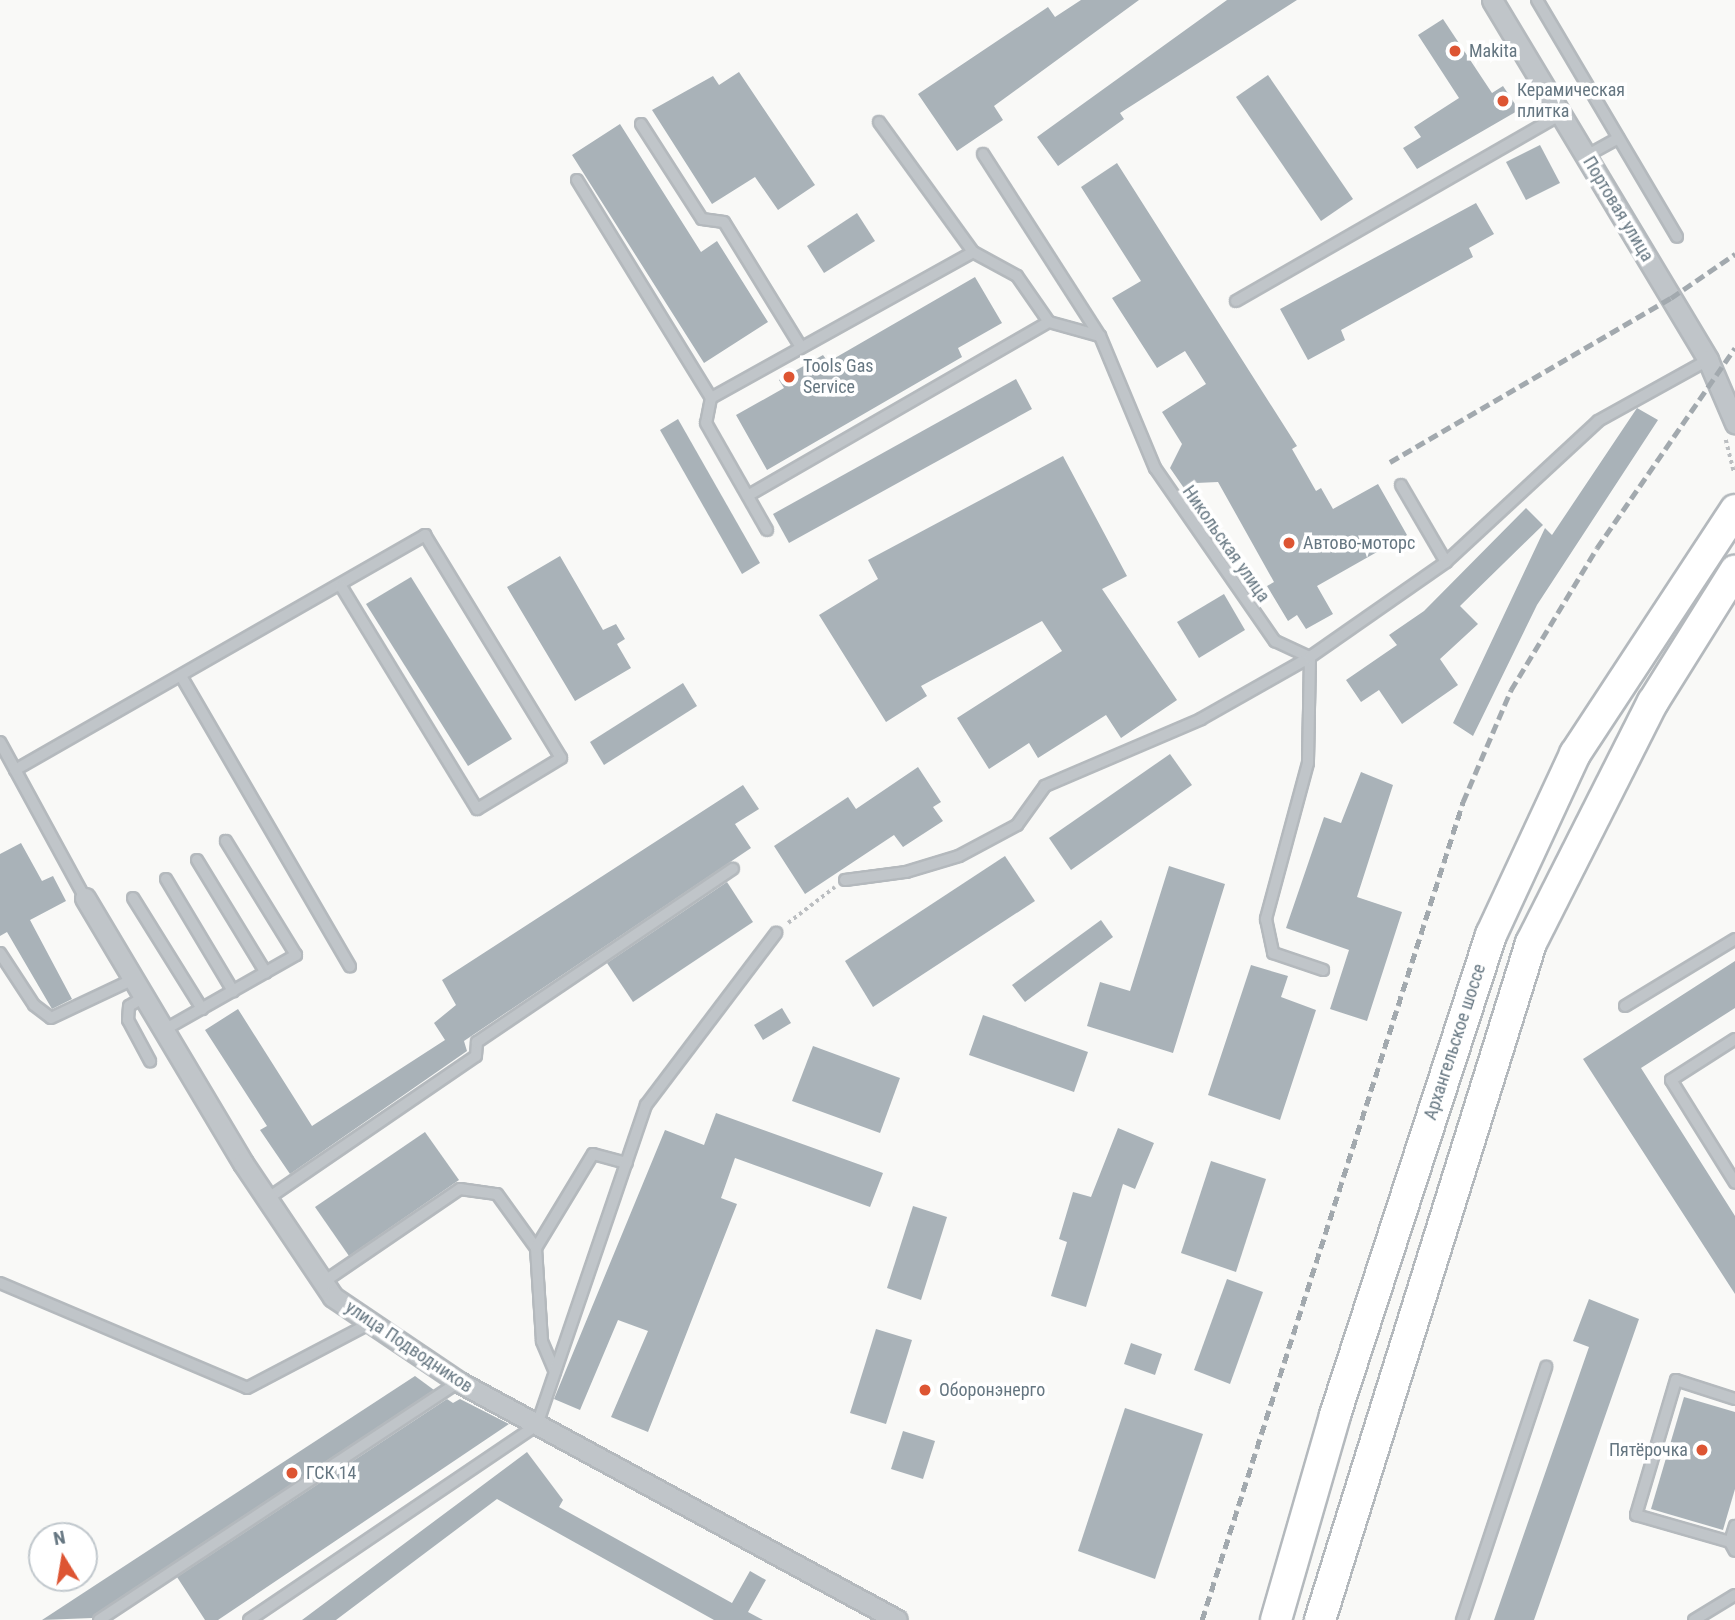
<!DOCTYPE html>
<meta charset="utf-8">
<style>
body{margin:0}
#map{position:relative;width:1735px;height:1620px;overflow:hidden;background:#f9f9f7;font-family:"Roboto Condensed",sans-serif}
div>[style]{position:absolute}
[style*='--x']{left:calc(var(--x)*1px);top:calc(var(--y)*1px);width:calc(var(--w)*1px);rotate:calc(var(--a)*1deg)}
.building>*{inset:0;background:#a9b2b8}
.path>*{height:3.5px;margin-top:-1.75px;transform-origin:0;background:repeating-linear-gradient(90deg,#bbbec1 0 3.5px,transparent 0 7px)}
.roads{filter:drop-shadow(2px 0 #b4b9bd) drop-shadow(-2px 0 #b4b9bd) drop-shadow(0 2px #b4b9bd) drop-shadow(0 -2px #b4b9bd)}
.service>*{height:10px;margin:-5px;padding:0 5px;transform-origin:5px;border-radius:5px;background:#c0c5c9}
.minor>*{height:19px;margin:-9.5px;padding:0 9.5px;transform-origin:9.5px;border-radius:9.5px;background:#c0c5c9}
.primary>*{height:30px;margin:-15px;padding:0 15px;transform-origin:15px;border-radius:15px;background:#fff}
.rail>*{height:5px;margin-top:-2.5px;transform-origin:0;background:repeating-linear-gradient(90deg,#a2a9ae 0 10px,transparent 0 15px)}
.dots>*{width:19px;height:19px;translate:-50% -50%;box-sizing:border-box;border:4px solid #fff;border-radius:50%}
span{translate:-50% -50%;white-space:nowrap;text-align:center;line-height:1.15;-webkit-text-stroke:7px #fff;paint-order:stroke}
.poi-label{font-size:18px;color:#657681}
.left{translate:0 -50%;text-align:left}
.right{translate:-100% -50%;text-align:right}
.street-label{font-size:18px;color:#657681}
.north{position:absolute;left:28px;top:1522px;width:70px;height:70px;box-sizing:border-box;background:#fff;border:2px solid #c1c8cd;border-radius:50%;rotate:349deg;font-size:19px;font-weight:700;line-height:28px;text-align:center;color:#657681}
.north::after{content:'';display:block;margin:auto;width:24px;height:32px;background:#d53;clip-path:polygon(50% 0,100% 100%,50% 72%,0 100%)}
</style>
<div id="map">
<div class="building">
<i style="clip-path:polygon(1081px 0,1139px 0,994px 106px,1003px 120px,957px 151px,918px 94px,1048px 7px,1055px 17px)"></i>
<i style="clip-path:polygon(1227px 0,1297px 0,1120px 113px,1124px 119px,1058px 166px,1037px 137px)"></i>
<i style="clip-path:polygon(1443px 19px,1492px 93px,1503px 86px,1519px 110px,1417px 169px,1403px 148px,1421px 137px,1414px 127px,1459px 98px,1418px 35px)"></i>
<i style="clip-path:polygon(739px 72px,815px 185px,778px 210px,755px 177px,712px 204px,652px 110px,713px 76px,719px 85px)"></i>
<i style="clip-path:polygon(1268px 75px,1353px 199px,1321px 221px,1236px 97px)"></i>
<i style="clip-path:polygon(620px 124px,701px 252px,717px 241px,768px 322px,704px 363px,572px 155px)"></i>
<i style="clip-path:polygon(1540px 145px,1560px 183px,1526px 200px,1506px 162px)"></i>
<i style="clip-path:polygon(1117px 163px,1297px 446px,1292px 449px,1316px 491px,1321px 488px,1333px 509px,1378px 484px,1407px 535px,1317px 586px,1333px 614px,1306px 629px,1297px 615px,1288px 621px,1267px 586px,1274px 582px,1218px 482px,1196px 483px,1186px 491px,1170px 468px,1182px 444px,1162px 412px,1206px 384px,1185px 351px,1157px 368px,1112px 298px,1141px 281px,1081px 187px)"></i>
<i style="clip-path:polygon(1476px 203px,1494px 234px,1469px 248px,1473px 257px,1341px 330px,1345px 340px,1308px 360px,1280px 309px)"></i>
<i style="clip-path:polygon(857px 213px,875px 241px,824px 273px,807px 246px)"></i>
<i style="clip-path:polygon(975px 277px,1002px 323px,958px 348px,962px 357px,767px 470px,736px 415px,784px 388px,779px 380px,823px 355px,828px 362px)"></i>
<i style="clip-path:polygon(1016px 379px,1032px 409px,789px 543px,773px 514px)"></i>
<i style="clip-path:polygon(1637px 408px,1658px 420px,1537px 605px,1473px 736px,1453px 723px,1545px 528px,1552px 535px)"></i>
<i style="clip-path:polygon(678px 419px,760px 563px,742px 574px,660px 430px)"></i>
<i style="clip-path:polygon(1063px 456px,1127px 576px,1102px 589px,1177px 700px,1121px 738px,1106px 715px,1038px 758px,1029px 743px,989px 769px,957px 718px,1062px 651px,1042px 621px,921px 686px,927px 696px,886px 722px,819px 615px,878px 579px,868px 560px)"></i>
<i style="clip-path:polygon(1526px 508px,1543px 525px,1460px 606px,1478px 624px,1440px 659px,1458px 685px,1402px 724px,1379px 690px,1361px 702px,1346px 680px,1397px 645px,1389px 635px,1424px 611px)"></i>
<i style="clip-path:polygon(560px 556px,603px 630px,616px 624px,625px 639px,617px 644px,631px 668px,575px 701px,507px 587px)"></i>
<i style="clip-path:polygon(411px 577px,512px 739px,468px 766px,366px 604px)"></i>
<i style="clip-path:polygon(1224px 594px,1245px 630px,1199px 658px,1177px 622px)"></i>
<i style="clip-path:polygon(683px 683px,697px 706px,604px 765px,590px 742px)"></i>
<i style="clip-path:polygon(1170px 754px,1192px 785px,1071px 870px,1049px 838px)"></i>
<i style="clip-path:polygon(918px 767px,941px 802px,933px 807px,943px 821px,903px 847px,894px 835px,805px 894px,774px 846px,848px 797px,856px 809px)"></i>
<i style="clip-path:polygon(1361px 772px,1393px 785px,1357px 897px,1402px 912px,1367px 1021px,1330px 1009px,1349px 950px,1286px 928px,1324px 817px,1341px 823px)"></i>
<i style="clip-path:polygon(743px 785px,759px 809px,735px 824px,751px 848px,464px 1041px,467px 1051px,290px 1174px,260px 1130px,267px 1126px,205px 1030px,238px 1009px,312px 1126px,445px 1040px,434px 1023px,456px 1005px,442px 980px)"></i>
<i style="clip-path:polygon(21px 843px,42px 881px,53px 876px,66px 901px,30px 920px,72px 999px,52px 1009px,7px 932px,0 936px,0 854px)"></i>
<i style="clip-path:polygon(1005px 856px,1035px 901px,873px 1007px,845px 961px)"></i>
<i style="clip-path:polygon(1169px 866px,1225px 884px,1173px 1053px,1087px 1026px,1100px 982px,1130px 991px)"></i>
<i style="clip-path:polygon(727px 882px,753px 922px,633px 1002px,607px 963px)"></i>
<i style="clip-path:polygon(1101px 920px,1113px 937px,1025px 1002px,1012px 985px)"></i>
<i style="clip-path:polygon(1735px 961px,1735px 1008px,1641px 1068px,1735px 1216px,1735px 1294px,1583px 1059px)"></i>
<i style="clip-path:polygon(1251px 965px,1288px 976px,1281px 997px,1316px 1010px,1280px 1120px,1208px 1095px)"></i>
<i style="clip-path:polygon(782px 1008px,791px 1023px,763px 1040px,754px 1025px)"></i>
<i style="clip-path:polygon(983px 1015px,1088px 1052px,1074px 1092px,969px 1055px)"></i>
<i style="clip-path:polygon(813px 1046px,900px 1078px,880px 1133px,792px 1101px)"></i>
<i style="clip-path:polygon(716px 1113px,883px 1173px,870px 1207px,735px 1158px,721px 1198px,737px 1204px,648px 1432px,611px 1417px,648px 1331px,618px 1320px,580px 1410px,554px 1399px,665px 1130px,704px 1145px)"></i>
<i style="clip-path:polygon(1118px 1128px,1154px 1143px,1135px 1189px,1123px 1184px,1086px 1307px,1051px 1296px,1067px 1242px,1059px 1239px,1073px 1192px,1091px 1197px)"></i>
<i style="clip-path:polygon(425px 1132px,459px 1180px,349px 1256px,315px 1207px)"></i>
<i style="clip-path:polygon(1211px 1161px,1266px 1179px,1236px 1272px,1181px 1253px)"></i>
<i style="clip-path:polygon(913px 1206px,947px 1217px,921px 1300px,887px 1288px)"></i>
<i style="clip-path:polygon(1227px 1279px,1263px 1292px,1230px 1384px,1194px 1370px)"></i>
<i style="clip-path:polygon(1589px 1299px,1639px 1319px,1534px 1620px,1494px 1620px,1589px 1347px,1573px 1341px)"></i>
<i style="clip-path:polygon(876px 1329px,912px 1340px,886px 1424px,850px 1413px)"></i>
<i style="clip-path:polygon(1131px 1343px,1162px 1354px,1155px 1375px,1124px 1364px)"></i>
<i style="clip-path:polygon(415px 1376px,434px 1390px,92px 1618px,42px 1620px)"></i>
<i style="clip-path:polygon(1684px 1397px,1735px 1412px,1735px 1489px,1723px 1530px,1651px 1509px)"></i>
<i style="clip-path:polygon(447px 1399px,453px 1403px,460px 1399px,509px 1424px,218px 1620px,205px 1620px,177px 1577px)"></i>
<i style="clip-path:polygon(1125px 1408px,1203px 1434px,1155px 1579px,1078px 1551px)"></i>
<i style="clip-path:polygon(903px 1431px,935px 1441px,923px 1479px,891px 1469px)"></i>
<i style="clip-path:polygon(527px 1452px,563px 1500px,559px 1507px,732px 1603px,750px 1571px,766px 1580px,748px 1612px,763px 1620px,714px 1620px,497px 1499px,336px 1620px,302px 1620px)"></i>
</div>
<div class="path">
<i style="--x:1726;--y:440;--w:33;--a:76"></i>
<i style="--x:788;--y:923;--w:59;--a:-37.5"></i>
</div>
<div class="roads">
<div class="service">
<i style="--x:1537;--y:0;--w:275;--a:59.4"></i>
<i style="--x:879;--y:122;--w:160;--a:54.1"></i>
<i style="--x:641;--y:124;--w:113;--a:57.3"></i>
<i style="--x:702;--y:219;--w:22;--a:8"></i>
<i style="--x:724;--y:222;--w:147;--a:58.4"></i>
<i style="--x:983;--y:154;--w:216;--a:57.3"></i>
<i style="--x:1586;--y:156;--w:37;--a:-29"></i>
<i style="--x:577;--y:180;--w:256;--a:58.4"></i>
<i style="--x:711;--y:398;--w:25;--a:101"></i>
<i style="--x:706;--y:423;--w:123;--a:60.3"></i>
<i style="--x:1236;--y:301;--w:375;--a:-29.9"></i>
<i style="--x:711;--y:398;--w:300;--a:-29.1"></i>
<i style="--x:973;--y:252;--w:50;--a:28.6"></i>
<i style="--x:1017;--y:276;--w:56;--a:55.2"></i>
<i style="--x:1401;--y:485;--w:89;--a:59.7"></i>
<i style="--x:749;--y:495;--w:346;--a:-30"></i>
<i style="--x:1049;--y:322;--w:53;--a:15.4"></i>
<i style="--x:1100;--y:336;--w:143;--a:67.4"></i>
<i style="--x:1155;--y:468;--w:211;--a:55.3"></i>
<i style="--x:1275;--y:641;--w:38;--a:25"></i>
<i style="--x:1310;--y:657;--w:106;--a:91.1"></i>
<i style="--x:1308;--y:763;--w:162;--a:105.1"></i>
<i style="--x:1266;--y:919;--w:35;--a:78"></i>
<i style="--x:1273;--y:953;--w:53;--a:18.8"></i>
<i style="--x:181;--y:676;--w:336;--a:59.8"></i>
<i style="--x:0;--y:742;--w:178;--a:61.4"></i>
<i style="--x:15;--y:770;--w:473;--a:-29.8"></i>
<i style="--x:425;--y:535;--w:261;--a:58.6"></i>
<i style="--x:561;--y:758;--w:98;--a:148.7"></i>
<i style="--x:477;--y:809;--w:261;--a:-121.4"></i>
<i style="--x:197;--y:860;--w:132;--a:58.6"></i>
<i style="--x:166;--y:879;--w:131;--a:59.1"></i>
<i style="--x:845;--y:880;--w:62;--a:-7.5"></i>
<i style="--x:906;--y:872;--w:55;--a:-16.8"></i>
<i style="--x:959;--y:856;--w:66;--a:-28.1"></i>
<i style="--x:1017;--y:825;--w:48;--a:-54.3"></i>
<i style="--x:1045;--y:786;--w:170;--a:-23.2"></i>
<i style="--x:1201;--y:719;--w:125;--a:-29.6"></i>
<i style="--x:1310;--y:657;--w:166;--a:-34.9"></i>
<i style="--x:1446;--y:562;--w:207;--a:-42.8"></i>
<i style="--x:1598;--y:421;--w:126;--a:-29"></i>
<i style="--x:133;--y:898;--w:131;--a:58.1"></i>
<i style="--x:0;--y:953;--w:62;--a:56.8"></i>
<i style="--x:34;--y:1005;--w:21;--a:37"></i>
<i style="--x:51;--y:1018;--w:92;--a:-25.2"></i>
<i style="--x:144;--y:997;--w:17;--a:149"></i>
<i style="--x:129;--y:1006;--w:14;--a:94"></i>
<i style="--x:128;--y:1020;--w:47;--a:61.8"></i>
<i style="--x:1625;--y:1006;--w:129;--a:-31.3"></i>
<i style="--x:164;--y:1030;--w:152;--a:-29.6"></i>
<i style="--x:296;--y:955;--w:134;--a:-121.6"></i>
<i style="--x:1735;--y:1039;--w:76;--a:147.4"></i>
<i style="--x:1671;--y:1080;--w:121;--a:58.1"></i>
<i style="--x:267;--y:1199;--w:253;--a:-34.4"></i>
<i style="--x:476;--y:1056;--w:14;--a:-86"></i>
<i style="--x:477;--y:1042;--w:309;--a:-34.1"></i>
<i style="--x:0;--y:1283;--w:268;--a:23"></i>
<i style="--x:247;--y:1388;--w:140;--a:-27.7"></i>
<i style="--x:322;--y:1283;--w:167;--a:-34.3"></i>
<i style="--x:460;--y:1189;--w:37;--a:8"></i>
<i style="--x:497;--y:1194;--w:67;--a:54.2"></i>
<i style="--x:555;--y:1372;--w:34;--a:-113"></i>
<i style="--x:542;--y:1341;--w:93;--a:-93.7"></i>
<i style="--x:536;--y:1248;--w:110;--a:-58.8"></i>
<i style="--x:593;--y:1154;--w:35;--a:15"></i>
<i style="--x:1735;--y:1399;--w:62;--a:-162.1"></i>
<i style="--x:1676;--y:1380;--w:141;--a:106.5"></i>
<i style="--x:1636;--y:1515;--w:98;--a:16"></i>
<i style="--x:1730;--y:1542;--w:10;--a:61"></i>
<i style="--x:1730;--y:1542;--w:17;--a:-73"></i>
<i style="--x:99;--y:1620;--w:432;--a:-33.5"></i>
<i style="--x:249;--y:1620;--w:348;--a:-34.1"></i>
<i style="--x:537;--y:1425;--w:338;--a:-71.2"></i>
<i style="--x:646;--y:1105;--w:216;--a:-52.9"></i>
<i style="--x:1462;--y:1620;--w:267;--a:-71.6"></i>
<i style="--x:1694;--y:1620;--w:48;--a:-31.4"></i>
</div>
<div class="minor">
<i style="--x:1492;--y:0;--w:420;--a:59"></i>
<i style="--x:1708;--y:360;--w:69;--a:66.8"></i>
<i style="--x:85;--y:898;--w:309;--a:59.2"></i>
<i style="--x:243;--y:1163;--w:161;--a:56.1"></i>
<i style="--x:333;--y:1297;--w:152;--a:34"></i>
<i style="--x:459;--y:1382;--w:498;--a:28.5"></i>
</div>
<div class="primary">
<i style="--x:1276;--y:1620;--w:213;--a:-73.9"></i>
<i style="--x:1335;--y:1415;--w:505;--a:-72"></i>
<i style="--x:1491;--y:935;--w:200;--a:-65.1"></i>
<i style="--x:1575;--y:754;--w:292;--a:-56.7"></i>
<i style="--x:1320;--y:1620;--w:709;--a:-72.69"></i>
<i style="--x:1531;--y:943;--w:270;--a:-63.2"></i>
<i style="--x:1653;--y:702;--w:155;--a:-58"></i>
</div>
</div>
<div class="rail">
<i style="--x:1390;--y:462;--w:325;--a:-30.3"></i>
<i style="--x:1671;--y:298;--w:78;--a:-34.5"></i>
<i style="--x:1202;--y:1620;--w:859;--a:-72.3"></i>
<i style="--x:1463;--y:802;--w:122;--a:-66.8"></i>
<i style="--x:1511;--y:690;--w:166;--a:-58.8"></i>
<i style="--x:1597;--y:548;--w:243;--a:-55.4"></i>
</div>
<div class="dots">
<i style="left:1455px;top:51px;background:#d53"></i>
<i style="left:1503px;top:101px;background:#d53"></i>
<i style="left:789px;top:377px;background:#d53"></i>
<i style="left:1289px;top:543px;background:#d53"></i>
<i style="left:925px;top:1390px;background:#d53"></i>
<i style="left:1702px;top:1450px;background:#d53"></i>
<i style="left:292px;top:1473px;background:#d53"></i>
</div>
<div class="poi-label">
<span class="left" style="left:1469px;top:51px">Makita</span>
<span class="left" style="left:1517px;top:101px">Керамическая<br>плитка</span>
<span class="left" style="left:803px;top:377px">Tools Gas<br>Service</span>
<span class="left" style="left:1303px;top:543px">Автово-моторс</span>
<span class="left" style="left:939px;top:1390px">Оборонэнерго</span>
<span class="right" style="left:1688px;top:1450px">Пятёрочка</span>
<span class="left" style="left:306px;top:1473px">ГСК 14</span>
</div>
<div class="street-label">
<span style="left:1618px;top:209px;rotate:59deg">Портовая улица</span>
<span style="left:1226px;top:544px;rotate:55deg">Никольская улица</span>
<span style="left:1455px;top:1042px;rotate:-72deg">Архангельское шоссе</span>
<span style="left:409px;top:1347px;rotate:34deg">улица Подводников</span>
</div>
<div class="north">N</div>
</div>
